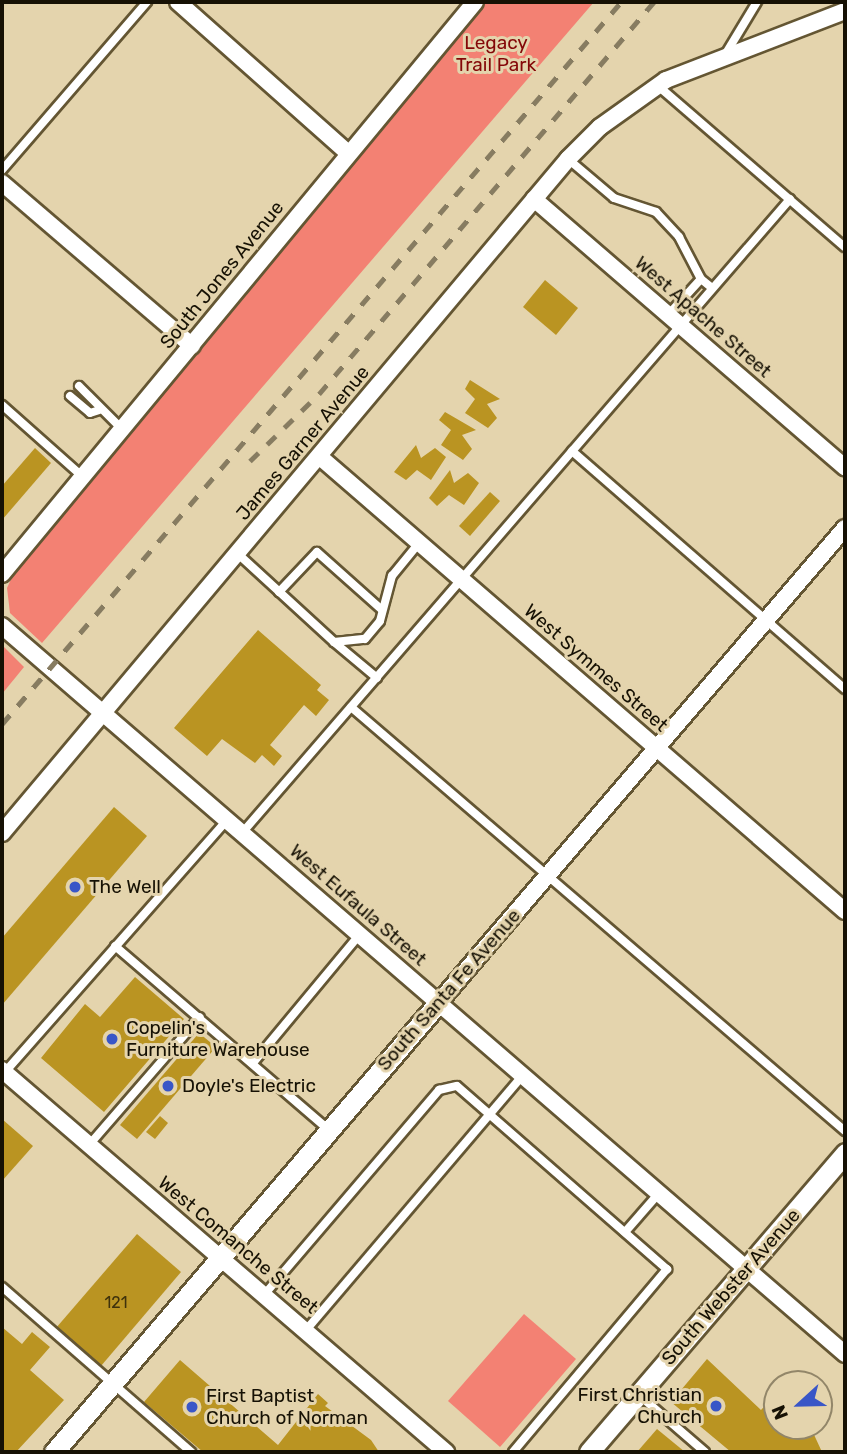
<!DOCTYPE html>
<style>
body{margin:0}
#map{position:relative;width:847px;height:1454px;overflow:hidden;background:#e4d4ad;font-family:Rubik,sans-serif}
div>[style]{position:absolute}
[style*='--x']{left:calc(var(--x)*1px);top:calc(var(--y)*1px);width:calc(var(--w)*1px);rotate:calc(var(--a)*1deg)}
.green>*{inset:0;background:#f38173}
.building>*{inset:0;background:#ba9422}
.roads{filter:drop-shadow(2px 0 #645633) drop-shadow(-2px 0 #645633) drop-shadow(0 2px #645633) drop-shadow(0 -2px #645633)}
.service>*{height:8px;margin:-4px;padding:0 4px;transform-origin:4px;border-radius:4px;background:#fff}
.minor>*{height:16px;margin:-8px;padding:0 8px;transform-origin:8px;border-radius:8px;background:#fff}
.tertiary>*{height:19px;margin:-9.5px;padding:0 9.5px;transform-origin:9.5px;border-radius:9.5px;background:#fff}
.rail>*{height:5px;margin-top:-2.5px;transform-origin:0;background:repeating-linear-gradient(90deg,#877c61 0 12px,transparent 0 24px)}
.dots>*{width:19px;height:19px;translate:-50% -50%;box-sizing:border-box;border:4px solid #e4d4ad;border-radius:50%}
span{translate:-50% -50%;white-space:nowrap;text-align:center;line-height:1.15;-webkit-text-stroke:6px #e4d4ad;paint-order:stroke}
.number-label{font-size:16px;color:#3f320c}
.number-label span{-webkit-text-stroke-width:0}
.park-label{font-size:19px;color:#840708}
.street-label{font-size:19px;color:#161104}
.poi-label{font-size:19px;color:#161104}
.left{translate:0 -50%;text-align:left}
.right{translate:-100% -50%;text-align:right}
.frame{position:absolute;inset:0;border:4px solid #161104;pointer-events:none}
.north{position:absolute;left:763px;top:1370px;width:70px;height:70px;box-sizing:border-box;background:#e4d4ad;border:2px solid #928669;border-radius:50%;rotate:248deg;font-size:19px;font-weight:700;line-height:28px;text-align:center;color:#161104}
.north::after{content:'';display:block;margin:auto;width:24px;height:32px;background:#3956c7;clip-path:polygon(50% 0,100% 100%,50% 72%,0 100%)}
</style>
<div id="map">
<div class="green">
<i style="clip-path:polygon(486px 2px,594px 2px,42px 643px,10px 613px,7px 588px,12px 577px)"></i>
<i style="clip-path:polygon(2px 645px,24px 667px,2px 694px)"></i>
<i style="clip-path:polygon(524px 1314px,576px 1359px,500px 1447px,448px 1401px)"></i>
</div>
<div class="building">
<i style="clip-path:polygon(545px 280px,578px 308px,556px 335px,523px 307px)"></i>
<i style="clip-path:polygon(470px 380px,500px 399px,487px 404px,497px 418px,488px 428px,465px 413px,475px 399px,465px 389px)"></i>
<i style="clip-path:polygon(445px 412px,476px 430px,462px 435px,472px 449px,463px 460px,441px 445px,451px 430px,439px 420px)"></i>
<i style="clip-path:polygon(416px 445px,421px 458px,435px 448px,446px 457px,431px 480px,417px 470px,406px 480px,394px 472px)"></i>
<i style="clip-path:polygon(35px 448px,51px 463px,2px 520px,2px 486px)"></i>
<i style="clip-path:polygon(450px 470px,454px 483px,468px 473px,479px 483px,464px 505px,449px 495px,437px 506px,429px 498px)"></i>
<i style="clip-path:polygon(490px 492px,500px 501px,470px 536px,459px 526px)"></i>
<i style="clip-path:polygon(258px 630px,321px 685px,317px 690px,329px 700px,316px 716px,304px 705px,270px 745px,282px 756px,274px 766px,262px 755px,255px 763px,222px 739px,207px 756px,174px 728px)"></i>
<i style="clip-path:polygon(114px 807px,147px 836px,2px 1005px,2px 938px)"></i>
<i style="clip-path:polygon(135px 977px,184px 1019px,104px 1112px,41px 1058px,85px 1004px,100px 1017px)"></i>
<i style="clip-path:polygon(199px 1033px,216px 1047px,137px 1139px,120px 1125px)"></i>
<i style="clip-path:polygon(160px 1116px,168px 1123px,155px 1139px,146px 1132px)"></i>
<i style="clip-path:polygon(2px 1119px,33px 1146px,2px 1181px)"></i>
<i style="clip-path:polygon(137px 1234px,181px 1272px,101px 1366px,56px 1328px)"></i>
<i style="clip-path:polygon(2px 1327px,22px 1344px,32px 1332px,50px 1347px,30px 1370px,64px 1400px,16px 1452px,2px 1452px)"></i>
<i style="clip-path:polygon(707px 1359px,761px 1410px,777px 1392px,777px 1426px,810px 1426px,822px 1452px,731px 1452px,671px 1402px)"></i>
<i style="clip-path:polygon(180px 1360px,278px 1445px,318px 1394px,328px 1403px,325px 1406px,371px 1440px,379px 1452px,203px 1452px,144px 1402px)"></i>
<i style="clip-path:polygon(794px 1372px,808px 1384px,784px 1384px)"></i>
<i style="clip-path:polygon(657px 1429px,685px 1452px,637px 1452px)"></i>
</div>
<div class="roads">
<div class="service">
<i style="--x:725;--y:55;--w:62;--a:-58.9"></i>
<i style="--x:657;--y:85;--w:248;--a:40.8"></i>
<i style="--x:568;--y:159;--w:60;--a:40.3"></i>
<i style="--x:614;--y:198;--w:44;--a:18.4"></i>
<i style="--x:656;--y:212;--w:34;--a:47"></i>
<i style="--x:679;--y:237;--w:47;--a:62.4"></i>
<i style="--x:701;--y:279;--w:14;--a:39"></i>
<i style="--x:2;--y:170;--w:222;--a:-49.2"></i>
<i style="--x:669;--y:314;--w:47;--a:-47.6"></i>
<i style="--x:79;--y:386;--w:62;--a:45"></i>
<i style="--x:70;--y:396;--w:26;--a:40"></i>
<i style="--x:90;--y:413;--w:9;--a:-18"></i>
<i style="--x:2;--y:405;--w:108;--a:41.6"></i>
<i style="--x:572;--y:451;--w:362;--a:41.1"></i>
<i style="--x:237;--y:553;--w:132;--a:42.5"></i>
<i style="--x:334;--y:642;--w:31;--a:-6"></i>
<i style="--x:365;--y:639;--w:23;--a:-50"></i>
<i style="--x:380;--y:621;--w:47;--a:-75.1"></i>
<i style="--x:392;--y:576;--w:43;--a:-50.7"></i>
<i style="--x:279;--y:592;--w:55;--a:-46.5"></i>
<i style="--x:317;--y:552;--w:87;--a:41.7"></i>
<i style="--x:334;--y:642;--w:56;--a:39.9"></i>
<i style="--x:351;--y:707;--w:651;--a:40.64"></i>
<i style="--x:242;--y:833;--w:838;--a:-49.16"></i>
<i style="--x:115;--y:946;--w:282;--a:40.7"></i>
<i style="--x:253;--y:1063;--w:168;--a:-50.3"></i>
<i style="--x:5;--y:1072;--w:336;--a:-48.6"></i>
<i style="--x:89;--y:1145;--w:169;--a:-49.1"></i>
<i style="--x:625;--y:1232;--w:52;--a:-48.9"></i>
<i style="--x:2;--y:1287;--w:251;--a:41.1"></i>
<i style="--x:264;--y:1295;--w:270;--a:-49.5"></i>
<i style="--x:439;--y:1090;--w:18;--a:-13"></i>
<i style="--x:457;--y:1086;--w:279;--a:41.1"></i>
<i style="--x:667;--y:1269;--w:239;--a:130.1"></i>
<i style="--x:306;--y:1330;--w:335;--a:-49.6"></i>
<i style="--x:639;--y:1395;--w:87;--a:40.8"></i>
</div>
<div class="minor">
<i style="--x:178;--y:2;--w:227;--a:41.6"></i>
<i style="--x:2;--y:183;--w:250;--a:40.6"></i>
<i style="--x:534;--y:199;--w:411;--a:40.8"></i>
<i style="--x:320;--y:457;--w:694;--a:40.85"></i>
<i style="--x:2;--y:574;--w:742;--a:-50.41"></i>
<i style="--x:2;--y:626;--w:1114;--a:40.81"></i>
<i style="--x:2;--y:833;--w:880;--a:-49.98"></i>
<i style="--x:568;--y:159;--w:45;--a:-45"></i>
<i style="--x:600;--y:127;--w:81;--a:-35.5"></i>
<i style="--x:666;--y:80;--w:192;--a:-21.1"></i>
<i style="--x:439;--y:1002;--w:624;--a:-49.42"></i>
<i style="--x:2;--y:1070;--w:586;--a:40.71"></i>
</div>
<div class="tertiary">
<i style="--x:54;--y:1452;--w:592;--a:-49.45"></i>
<i style="--x:589;--y:1452;--w:394;--a:-49.4"></i>
</div>
</div>
<div class="rail">
<i style="--x:250;--y:461;--w:96;--a:-44.2"></i>
<i style="--x:319;--y:394;--w:516;--a:-49.48"></i>
<i style="--x:2;--y:724;--w:951;--a:-49.39"></i>
</div>
<div class="dots">
<i style="left:75px;top:887px;background:#3956c7"></i>
<i style="left:112px;top:1039px;background:#3956c7"></i>
<i style="left:168px;top:1086px;background:#3956c7"></i>
<i style="left:716px;top:1406px;background:#3956c7"></i>
<i style="left:192px;top:1407px;background:#3956c7"></i>
</div>
<div class="number-label">
<span style="left:116px;top:1303px">121</span>
</div>
<div class="park-label">
<span style="left:496px;top:54px">Legacy<br>Trail Park</span>
</div>
<div class="street-label">
<span style="left:222px;top:275px;rotate:-51deg">South Jones Avenue</span>
<span style="left:703px;top:317px;rotate:41deg">West Apache Street</span>
<span style="left:303px;top:443px;rotate:-50deg">James Garner Avenue</span>
<span style="left:596px;top:668px;rotate:41deg">West Symmes Street</span>
<span style="left:358px;top:905px;rotate:41deg">West Eufaula Street</span>
<span style="left:449px;top:990px;rotate:-49deg">South Santa Fe Avenue</span>
<span style="left:238px;top:1245px;rotate:40deg">West Comanche Street</span>
<span style="left:731px;top:1287px;rotate:-49deg">South Webster Avenue</span>
</div>
<div class="poi-label">
<span class="left" style="left:89px;top:887px">The Well</span>
<span class="left" style="left:126px;top:1039px">Copelin's<br>Furniture Warehouse</span>
<span class="left" style="left:182px;top:1086px">Doyle's Electric</span>
<span class="right" style="left:702px;top:1406px">First Christian<br>Church</span>
<span class="left" style="left:206px;top:1407px">First Baptist<br>Church of Norman</span>
</div>
<div class="frame"></div>
<div class="north">N</div>
</div>
